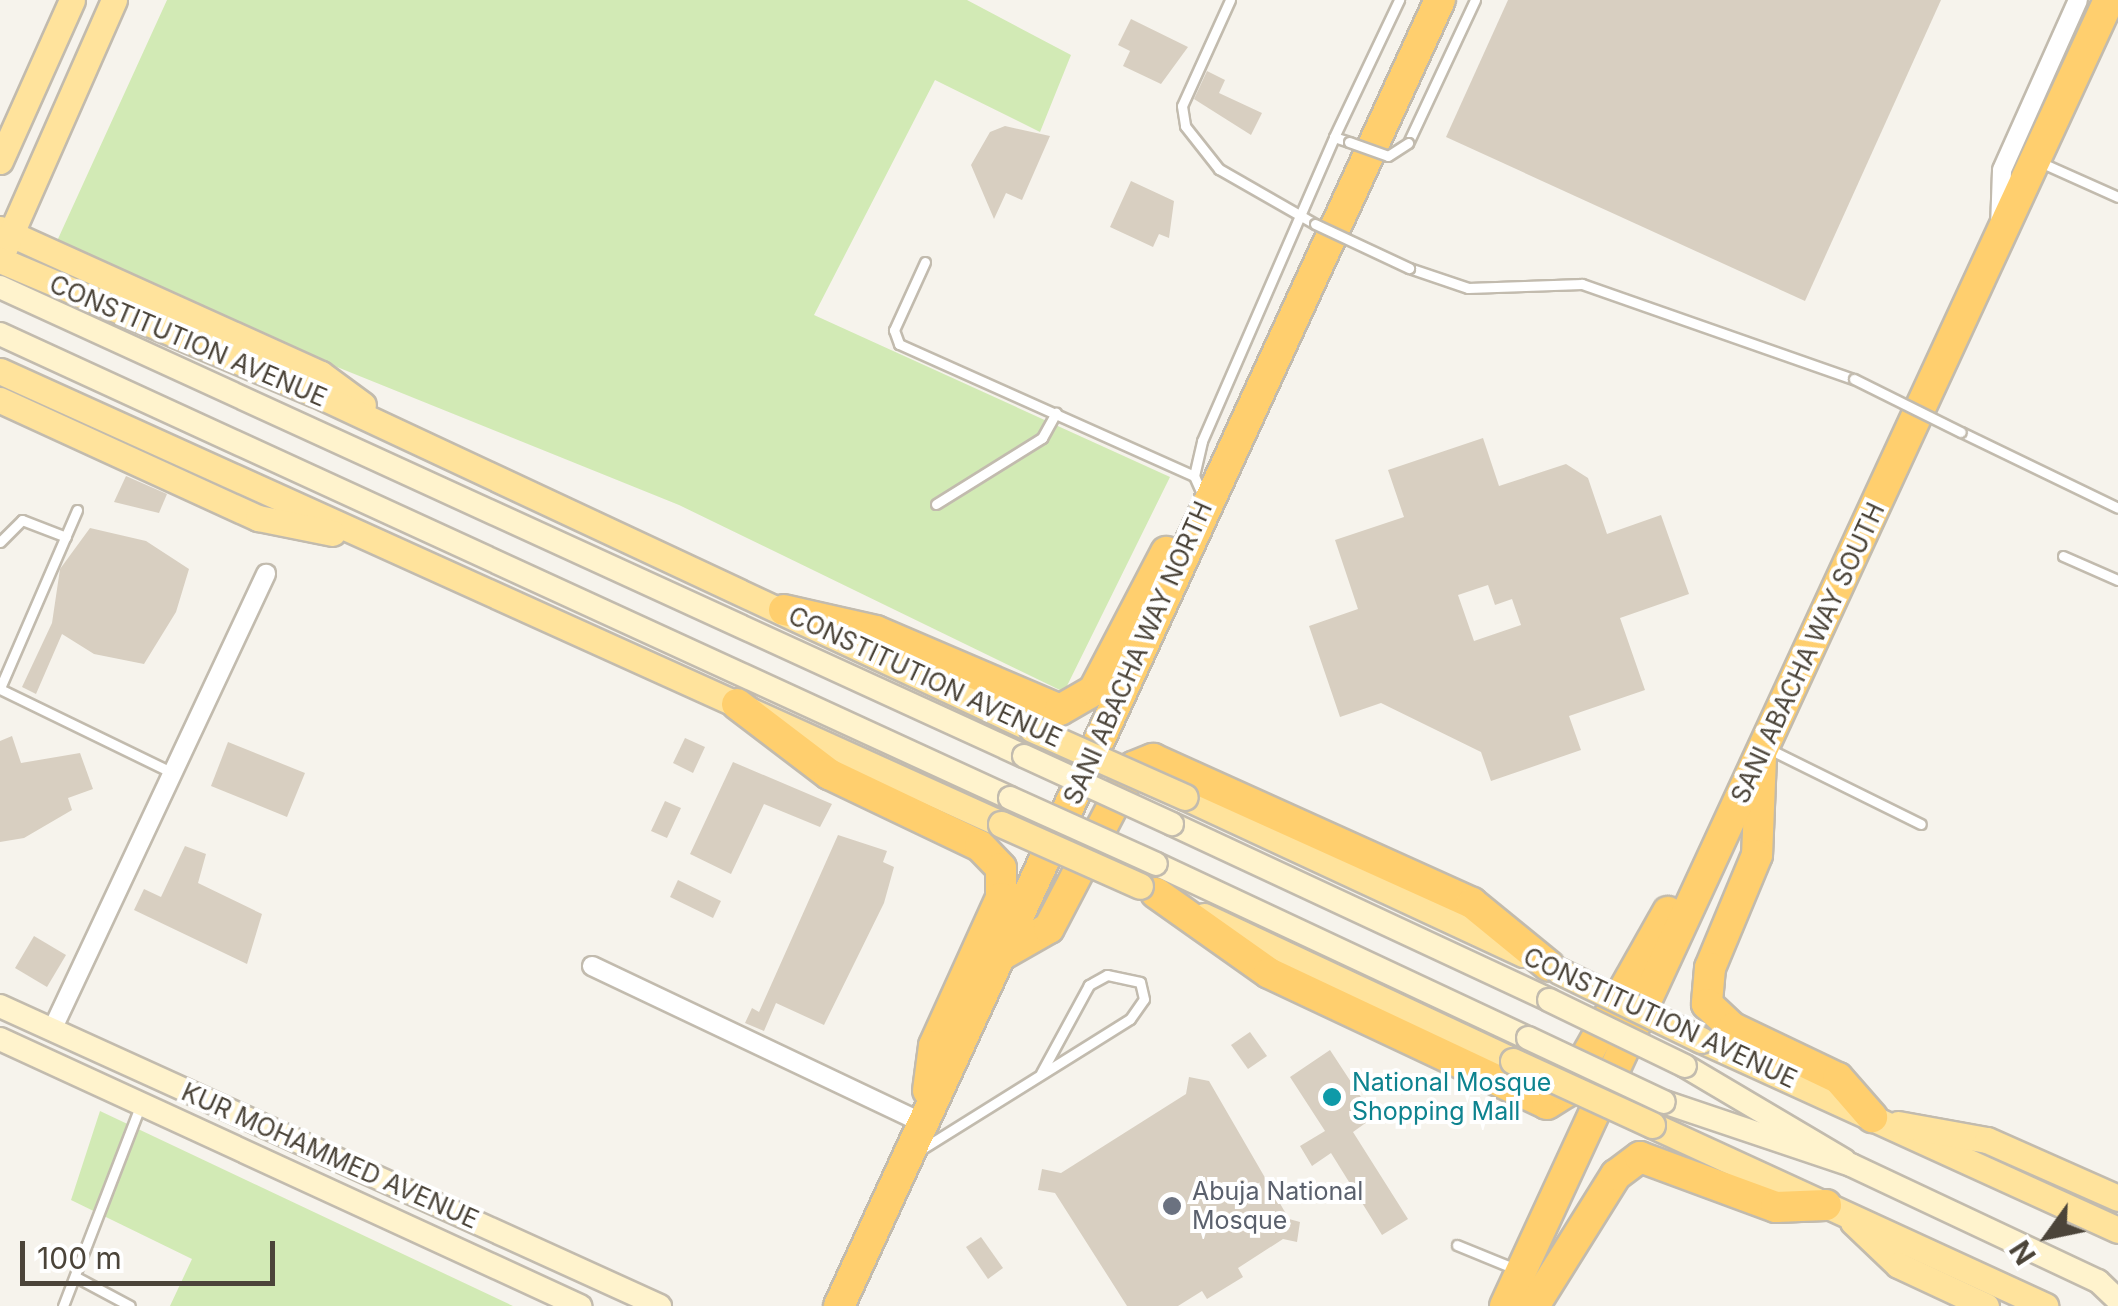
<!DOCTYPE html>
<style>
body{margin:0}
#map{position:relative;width:2118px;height:1306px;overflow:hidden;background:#f6f3ec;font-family:Inter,sans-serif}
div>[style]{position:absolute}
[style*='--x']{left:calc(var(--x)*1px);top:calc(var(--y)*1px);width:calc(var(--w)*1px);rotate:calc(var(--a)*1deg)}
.green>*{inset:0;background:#d2eab5}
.building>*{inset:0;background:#d8cfc1}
.roads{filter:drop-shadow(2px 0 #c2bbae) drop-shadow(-2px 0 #c2bbae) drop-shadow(0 2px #c2bbae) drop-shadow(0 -2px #c2bbae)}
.lane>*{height:9px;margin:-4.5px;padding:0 4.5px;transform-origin:4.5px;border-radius:4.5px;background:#fff}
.street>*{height:18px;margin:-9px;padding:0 9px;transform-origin:9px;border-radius:9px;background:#fff}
.secondary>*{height:22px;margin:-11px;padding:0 11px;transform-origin:11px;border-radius:11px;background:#fff3cd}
.primary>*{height:25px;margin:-12.5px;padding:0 12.5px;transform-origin:12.5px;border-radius:12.5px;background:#ffe39c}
.highway>*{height:30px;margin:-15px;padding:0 15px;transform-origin:15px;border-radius:15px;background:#ffcf6e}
.bridges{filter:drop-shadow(2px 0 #c2bbae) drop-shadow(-2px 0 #c2bbae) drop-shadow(0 2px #c2bbae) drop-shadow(0 -2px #c2bbae)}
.lane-bridge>*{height:9px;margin:-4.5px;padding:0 4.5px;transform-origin:4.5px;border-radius:4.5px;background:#fff}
.secondary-bridge>*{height:22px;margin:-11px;padding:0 11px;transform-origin:11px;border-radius:11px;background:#fff3cd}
.primary-bridge>*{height:25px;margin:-12.5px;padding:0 12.5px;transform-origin:12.5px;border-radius:12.5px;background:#ffe39c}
.dots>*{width:28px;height:28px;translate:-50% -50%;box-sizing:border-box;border:5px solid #fff;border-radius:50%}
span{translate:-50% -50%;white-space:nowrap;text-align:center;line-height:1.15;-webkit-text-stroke:8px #fff;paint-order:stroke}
.street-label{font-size:25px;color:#4b4439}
.culture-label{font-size:25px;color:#0d838f}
.left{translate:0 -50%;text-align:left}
.worship-label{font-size:25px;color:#5b616d}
.north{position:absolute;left:1998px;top:1186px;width:100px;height:100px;-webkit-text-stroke:8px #fff;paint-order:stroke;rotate:237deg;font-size:28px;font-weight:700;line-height:40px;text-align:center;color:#4b4439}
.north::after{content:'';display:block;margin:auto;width:35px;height:45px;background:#4b4439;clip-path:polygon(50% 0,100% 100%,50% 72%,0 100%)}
.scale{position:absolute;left:20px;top:1241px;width:255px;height:45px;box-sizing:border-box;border:5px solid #4b4439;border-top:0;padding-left:12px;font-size:30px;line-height:35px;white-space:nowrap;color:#4b4439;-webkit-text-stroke:8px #fff;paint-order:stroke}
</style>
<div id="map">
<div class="green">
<i style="clip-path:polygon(167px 0,967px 0,1071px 55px,1040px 132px,935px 80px,814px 315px,1170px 477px,1064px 692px,679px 505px,52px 252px)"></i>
<i style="clip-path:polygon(100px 1111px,513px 1306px,170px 1306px,192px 1259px,71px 1200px)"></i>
</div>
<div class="building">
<i style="clip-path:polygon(1508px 0,1941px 0,1805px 301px,1446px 137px)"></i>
<i style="clip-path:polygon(1131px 19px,1188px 47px,1161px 84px,1123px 66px,1130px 51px,1118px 45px)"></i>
<i style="clip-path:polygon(1207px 71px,1225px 80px,1219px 93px,1262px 113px,1251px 135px,1194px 99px)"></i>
<i style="clip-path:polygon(1005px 126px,1050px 136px,1022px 200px,1006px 193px,994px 219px,971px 165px,990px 132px)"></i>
<i style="clip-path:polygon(1131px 181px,1174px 201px,1169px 238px,1159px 234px,1153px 247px,1110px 227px)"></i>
<i style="clip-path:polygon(evenodd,1483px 438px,1499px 486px,1566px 464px,1588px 478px,1607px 534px,1661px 515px,1689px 594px,1620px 618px,1645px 690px,1569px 716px,1581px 750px,1491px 781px,1481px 752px,1381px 703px,1340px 717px,1309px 626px,1358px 609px,1335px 540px,1404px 517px,1388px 470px,1483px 438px,1488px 585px,1495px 605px,1512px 599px,1521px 625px,1474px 641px,1458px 595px,1488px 585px)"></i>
<i style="clip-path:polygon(126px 476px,167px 494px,159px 513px,114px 502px)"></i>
<i style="clip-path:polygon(90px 528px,146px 541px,189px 569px,176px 612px,144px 664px,94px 654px,62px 634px,36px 694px,22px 687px,52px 623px,60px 569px)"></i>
<i style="clip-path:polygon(12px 736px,21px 763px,80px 753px,93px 789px,68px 798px,72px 810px,24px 838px,0 842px,0 741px)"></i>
<i style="clip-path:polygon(685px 738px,705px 747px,693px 773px,673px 763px)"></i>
<i style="clip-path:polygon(228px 742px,305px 773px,287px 817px,211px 786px)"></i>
<i style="clip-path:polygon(733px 762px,832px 804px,820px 827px,764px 804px,731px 874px,690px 854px)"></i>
<i style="clip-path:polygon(665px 801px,681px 808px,667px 838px,651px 831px)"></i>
<i style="clip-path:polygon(838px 835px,887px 851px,883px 862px,894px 867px,884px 903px,824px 1025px,776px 1003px,764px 1031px,745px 1023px,752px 1008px,759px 1012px)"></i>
<i style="clip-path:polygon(185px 846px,206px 854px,198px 883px,262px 914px,247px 964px,134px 910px,144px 889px,161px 897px)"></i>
<i style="clip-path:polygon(678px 880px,721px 901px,713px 918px,670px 897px)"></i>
<i style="clip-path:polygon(34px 936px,66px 955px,47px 987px,15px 968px)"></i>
<i style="clip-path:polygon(1250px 1032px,1267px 1056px,1248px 1069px,1231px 1045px)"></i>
<i style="clip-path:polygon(1330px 1050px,1374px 1117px,1353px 1132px,1408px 1219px,1382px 1235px,1331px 1153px,1312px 1166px,1300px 1146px,1325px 1131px,1290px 1077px)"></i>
<i style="clip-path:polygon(1189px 1077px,1209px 1081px,1289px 1219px,1300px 1222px,1297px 1242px,1283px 1239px,1238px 1268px,1243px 1277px,1207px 1299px,1202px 1291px,1178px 1306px,1127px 1306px,1055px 1193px,1038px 1190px,1042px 1169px,1061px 1173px,1186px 1094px)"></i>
<i style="clip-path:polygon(981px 1237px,1003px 1268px,988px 1279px,966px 1247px)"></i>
</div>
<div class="roads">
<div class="lane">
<i style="--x:1230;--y:0;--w:116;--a:114.4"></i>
<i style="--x:1182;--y:106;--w:20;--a:81"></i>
<i style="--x:1185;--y:126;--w:55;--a:51.7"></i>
<i style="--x:1219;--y:169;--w:111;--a:29.8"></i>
<i style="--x:1334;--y:137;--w:152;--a:-64.6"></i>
<i style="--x:1408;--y:143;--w:158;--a:-64.9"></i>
<i style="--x:2042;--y:163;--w:83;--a:24.1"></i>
<i style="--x:925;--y:262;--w:75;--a:114.5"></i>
<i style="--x:894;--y:330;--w:15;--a:70"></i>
<i style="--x:899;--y:344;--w:323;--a:24.1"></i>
<i style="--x:1409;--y:268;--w:62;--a:18.7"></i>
<i style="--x:1468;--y:288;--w:114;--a:-2"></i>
<i style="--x:1582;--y:284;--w:288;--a:19.3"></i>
<i style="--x:1961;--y:432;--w:174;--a:25.8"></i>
<i style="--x:1203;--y:496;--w:22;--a:-114"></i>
<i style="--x:1194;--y:476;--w:36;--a:-77"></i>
<i style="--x:1202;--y:441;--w:331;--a:-66.5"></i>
<i style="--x:1334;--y:137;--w:16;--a:18"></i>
<i style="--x:936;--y:504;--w:125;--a:-31.9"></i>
<i style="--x:1042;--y:438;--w:29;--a:-61"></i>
<i style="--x:0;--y:542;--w:31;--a:-45"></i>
<i style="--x:22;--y:520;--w:47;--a:21.1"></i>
<i style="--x:2063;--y:556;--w:60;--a:23.6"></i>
<i style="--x:0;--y:688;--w:194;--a:-66.6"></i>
<i style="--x:0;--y:689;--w:192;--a:25.9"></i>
<i style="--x:1771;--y:750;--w:167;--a:26.3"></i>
<i style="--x:922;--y:1149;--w:245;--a:-32"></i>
<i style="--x:1130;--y:1019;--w:24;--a:-55"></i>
<i style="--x:1144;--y:999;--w:17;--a:-103"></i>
<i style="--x:1140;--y:982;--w:34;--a:-168"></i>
<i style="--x:1107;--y:975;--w:21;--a:151"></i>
<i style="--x:1089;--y:985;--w:100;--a:118.6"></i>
<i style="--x:1457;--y:1245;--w:66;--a:22.3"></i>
<i style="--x:76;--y:1277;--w:61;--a:28.2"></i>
<i style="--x:63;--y:1306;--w:214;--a:-68.9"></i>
</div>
<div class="street">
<i style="--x:2000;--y:228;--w:58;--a:-88"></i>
<i style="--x:2002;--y:170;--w:186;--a:-65.9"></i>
<i style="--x:592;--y:966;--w:366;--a:25.4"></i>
<i style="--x:52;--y:1030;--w:504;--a:-64.86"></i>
</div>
<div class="secondary">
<i style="--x:0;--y:287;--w:1126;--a:24.61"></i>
<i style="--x:0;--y:334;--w:1111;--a:24.67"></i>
<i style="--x:1172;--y:824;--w:416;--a:25"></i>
<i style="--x:1156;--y:864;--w:411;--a:25.1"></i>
<i style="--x:0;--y:1006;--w:725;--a:24.44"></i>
<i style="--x:0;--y:1039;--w:639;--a:24.72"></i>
<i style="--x:1685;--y:1066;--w:185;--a:30.6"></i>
<i style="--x:1664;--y:1102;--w:197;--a:18.6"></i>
<i style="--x:1851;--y:1165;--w:273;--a:25.2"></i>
<i style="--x:2098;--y:1281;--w:28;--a:44"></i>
</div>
<div class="primary">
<i style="--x:0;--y:161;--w:176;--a:-65.9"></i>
<i style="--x:0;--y:229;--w:352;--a:24.3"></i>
<i style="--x:321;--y:374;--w:52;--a:36.4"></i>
<i style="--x:5;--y:247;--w:270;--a:-66.2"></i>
<i style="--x:0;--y:260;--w:341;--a:23"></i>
<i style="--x:314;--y:393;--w:793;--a:25.08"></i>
<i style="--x:0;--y:371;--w:1099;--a:24.35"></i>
<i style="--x:0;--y:400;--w:284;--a:24.6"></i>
<i style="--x:258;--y:518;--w:76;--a:11.3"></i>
<i style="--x:1185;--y:797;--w:373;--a:24.9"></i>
<i style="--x:1204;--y:916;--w:341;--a:25.1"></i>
<i style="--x:1701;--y:1040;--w:458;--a:24.5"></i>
<i style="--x:1898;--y:1124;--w:90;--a:10.2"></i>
<i style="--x:1987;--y:1140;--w:143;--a:23.9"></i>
<i style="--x:1652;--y:1125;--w:433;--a:24.7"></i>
<i style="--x:1853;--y:1222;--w:62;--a:43.7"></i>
<i style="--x:1898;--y:1265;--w:97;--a:25"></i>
</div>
<div class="highway">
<i style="--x:784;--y:610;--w:94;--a:12.9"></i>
<i style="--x:876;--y:631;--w:200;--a:23.2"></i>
<i style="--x:1060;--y:710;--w:39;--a:-30"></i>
<i style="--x:1094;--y:690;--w:156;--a:-62.4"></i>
<i style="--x:737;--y:704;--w:116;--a:37.3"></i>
<i style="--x:829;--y:774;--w:167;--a:25.5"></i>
<i style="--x:980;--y:846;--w:30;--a:46"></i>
<i style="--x:1001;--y:868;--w:30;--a:90"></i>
<i style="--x:1001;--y:898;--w:162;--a:114.4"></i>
<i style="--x:934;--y:1046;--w:45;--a:97.6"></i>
<i style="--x:1761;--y:757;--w:98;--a:92.3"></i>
<i style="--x:1757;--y:855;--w:122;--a:112.6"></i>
<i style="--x:1710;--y:968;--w:36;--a:95"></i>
<i style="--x:1707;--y:1004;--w:35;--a:43"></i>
<i style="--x:1733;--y:1028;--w:116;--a:25.5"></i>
<i style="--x:1838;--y:1078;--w:52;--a:48.9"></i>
<i style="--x:1156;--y:893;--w:138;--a:35.3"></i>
<i style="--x:1269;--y:973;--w:307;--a:25.2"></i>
<i style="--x:1547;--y:1104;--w:22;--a:-32"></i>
<i style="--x:1566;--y:1092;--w:207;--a:-60.5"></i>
<i style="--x:1000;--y:956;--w:56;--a:-29.7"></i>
<i style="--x:1049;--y:928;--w:182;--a:-62.4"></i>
<i style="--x:1133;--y:767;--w:22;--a:-22"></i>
<i style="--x:1153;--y:759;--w:350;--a:24.3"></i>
<i style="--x:1472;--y:903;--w:99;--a:39.3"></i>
<i style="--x:839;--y:1306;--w:1438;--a:-65.29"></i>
<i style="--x:1505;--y:1306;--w:1439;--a:-65.18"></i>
<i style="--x:1534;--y:1306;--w:155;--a:-58"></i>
<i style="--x:1616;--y:1175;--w:30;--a:-37"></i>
<i style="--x:1640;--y:1157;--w:145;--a:20.2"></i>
<i style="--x:1776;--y:1207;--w:50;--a:-2.3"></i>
</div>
</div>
<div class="bridges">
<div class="lane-bridge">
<i style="--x:1349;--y:142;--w:41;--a:19.7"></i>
<i style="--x:1388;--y:156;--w:24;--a:-33"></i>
<i style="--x:1315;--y:224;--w:104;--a:25.1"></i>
<i style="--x:1854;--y:379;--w:119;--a:26.4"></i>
</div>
<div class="secondary-bridge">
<i style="--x:1024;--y:756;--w:163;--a:24.7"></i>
<i style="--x:1010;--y:798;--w:160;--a:24.3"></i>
<i style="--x:1549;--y:1000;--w:151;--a:25.9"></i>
<i style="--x:1528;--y:1038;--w:150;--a:25.2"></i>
</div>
<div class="primary-bridge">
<i style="--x:1032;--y:729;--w:167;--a:24"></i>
<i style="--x:1001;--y:824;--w:152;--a:24"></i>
<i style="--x:1559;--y:971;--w:158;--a:25.9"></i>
<i style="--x:1513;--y:1061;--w:153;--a:24.7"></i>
</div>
</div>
<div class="dots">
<i style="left:1332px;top:1097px;background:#0f9aa8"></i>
<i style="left:1172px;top:1206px;background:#6b7280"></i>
</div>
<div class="street-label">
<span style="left:188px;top:341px;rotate:23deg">CONSTITUTION AVENUE</span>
<span style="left:1138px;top:653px;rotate:-66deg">SANI ABACHA WAY NORTH</span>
<span style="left:1808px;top:653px;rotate:-65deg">SANI ABACHA WAY SOUTH</span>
<span style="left:925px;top:677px;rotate:25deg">CONSTITUTION AVENUE</span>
<span style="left:1660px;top:1018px;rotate:25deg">CONSTITUTION AVENUE</span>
<span style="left:330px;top:1156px;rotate:24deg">KUR MOHAMMED AVENUE</span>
</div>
<div class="culture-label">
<span class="left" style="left:1352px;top:1097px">National Mosque<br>Shopping Mall</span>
</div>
<div class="worship-label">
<span class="left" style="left:1192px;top:1206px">Abuja National<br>Mosque</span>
</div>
<div class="north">N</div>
<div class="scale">100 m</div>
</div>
